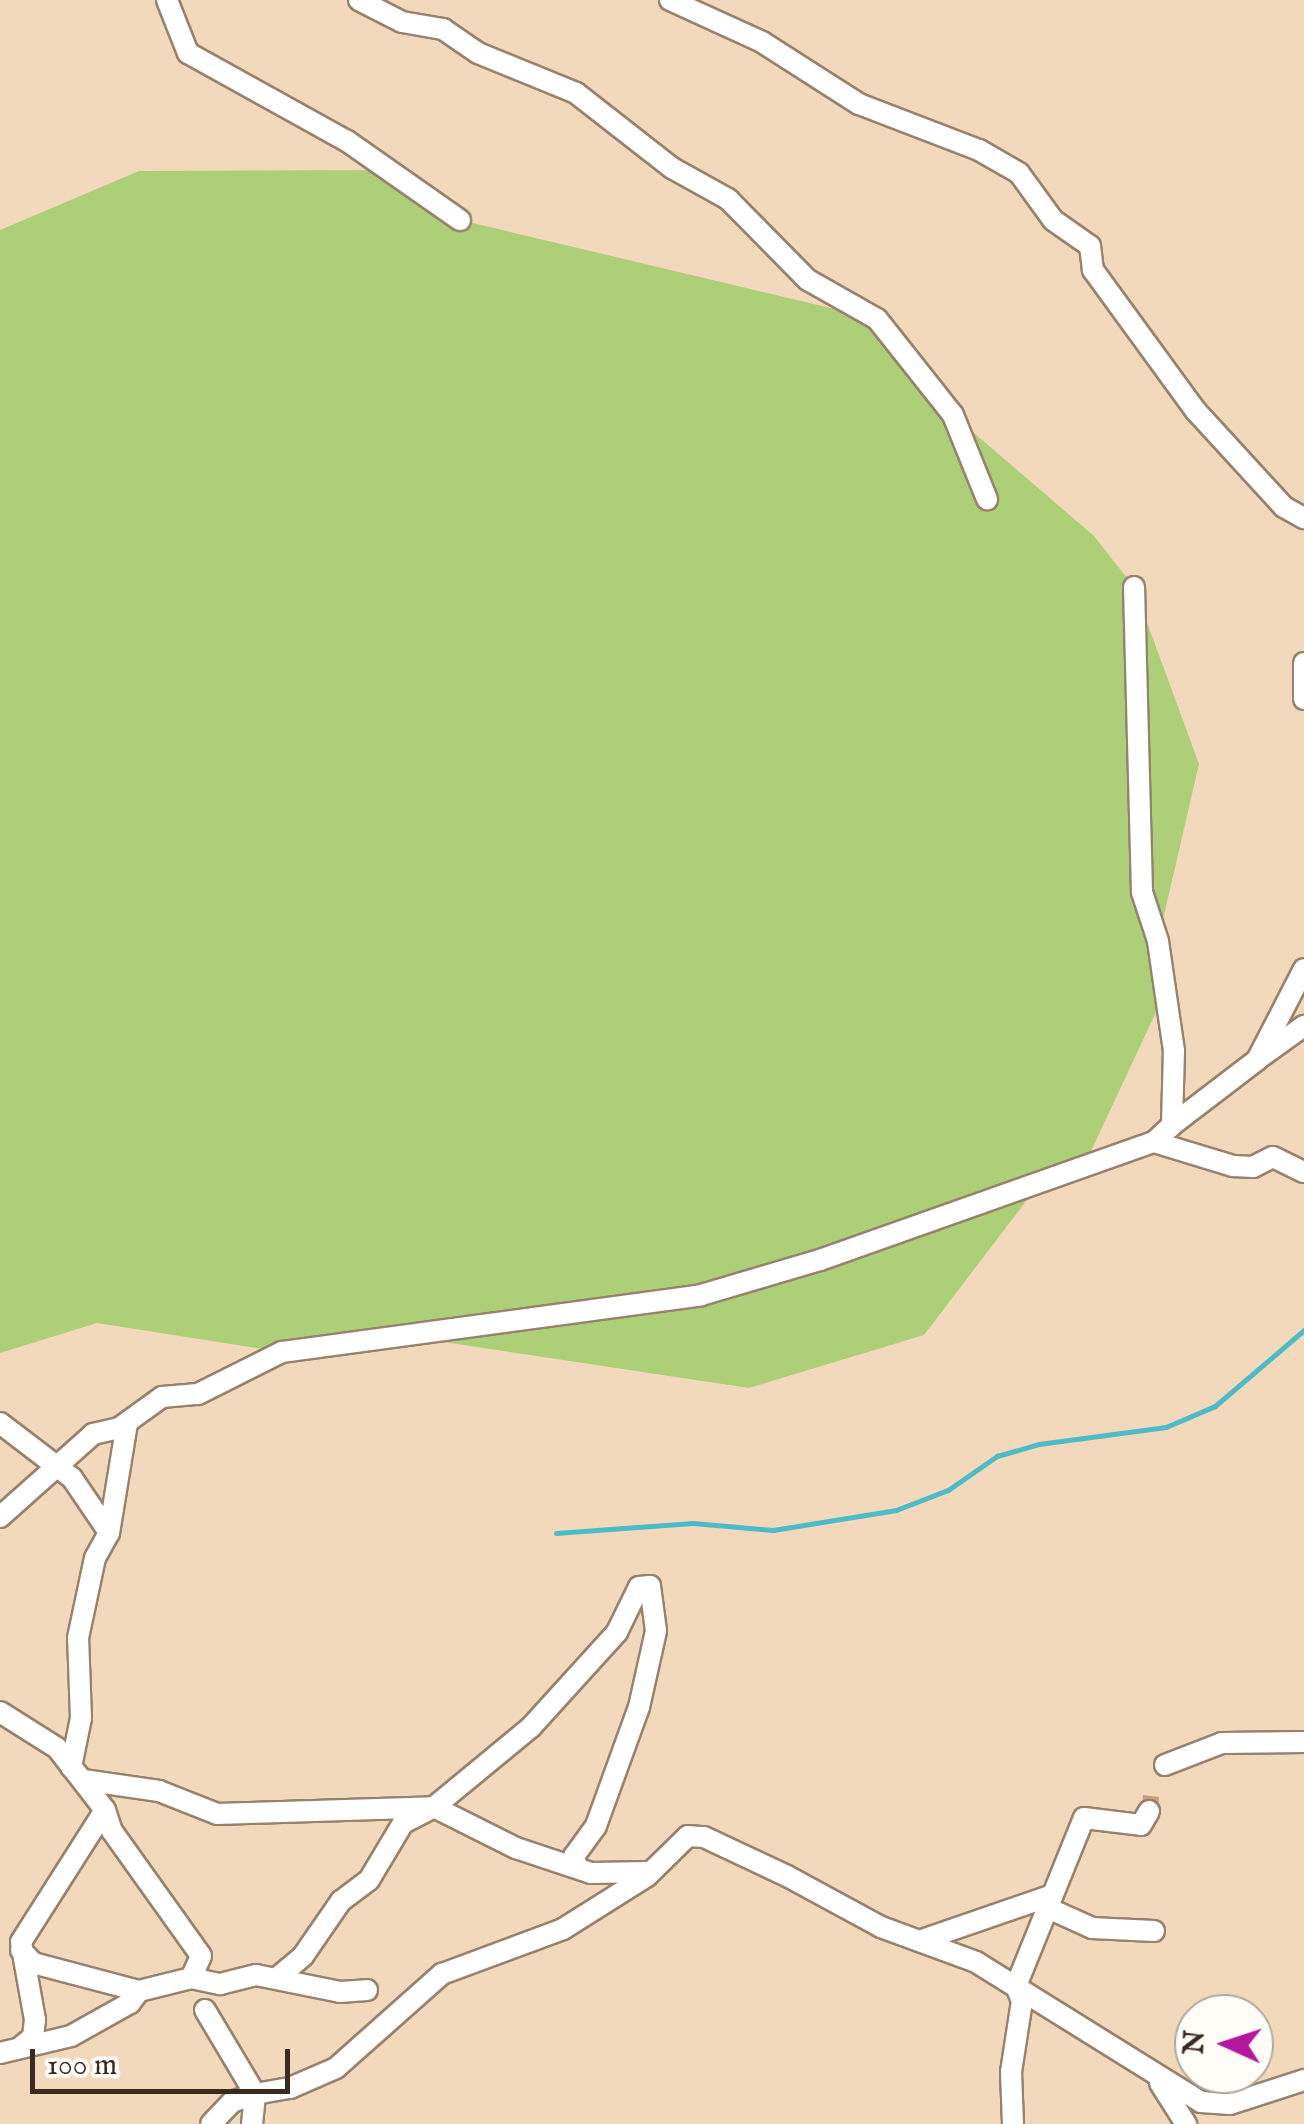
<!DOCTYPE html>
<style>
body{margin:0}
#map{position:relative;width:1304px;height:2124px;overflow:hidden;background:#f3d9bc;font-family:"IM FELL English",serif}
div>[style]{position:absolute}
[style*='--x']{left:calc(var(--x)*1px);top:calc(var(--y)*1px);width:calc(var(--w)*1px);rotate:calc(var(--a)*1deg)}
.green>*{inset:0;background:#adcf77}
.stream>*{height:5px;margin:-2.5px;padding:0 2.5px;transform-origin:2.5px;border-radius:2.5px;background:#4ebcc7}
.building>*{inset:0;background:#ce9d81}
.roads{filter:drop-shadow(2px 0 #97826d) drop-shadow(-2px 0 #97826d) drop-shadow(0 2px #97826d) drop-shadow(0 -2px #97826d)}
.minor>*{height:20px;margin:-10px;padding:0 10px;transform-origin:10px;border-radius:10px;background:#fff}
span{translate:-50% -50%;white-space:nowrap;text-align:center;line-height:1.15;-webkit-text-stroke:9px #fdfcf7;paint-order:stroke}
.north{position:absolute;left:1174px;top:1994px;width:100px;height:100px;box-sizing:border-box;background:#fdfcf7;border:2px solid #afa8a0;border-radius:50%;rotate:273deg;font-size:28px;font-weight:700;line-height:40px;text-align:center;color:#3b2a1e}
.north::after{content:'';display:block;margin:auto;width:35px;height:45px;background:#b5179e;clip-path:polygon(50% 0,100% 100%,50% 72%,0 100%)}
.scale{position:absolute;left:30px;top:2049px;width:260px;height:45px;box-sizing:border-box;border:5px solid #3b2a1e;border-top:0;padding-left:12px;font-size:30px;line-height:35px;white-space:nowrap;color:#3b2a1e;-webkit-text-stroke:8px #fdfcf7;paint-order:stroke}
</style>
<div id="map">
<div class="green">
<i style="clip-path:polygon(385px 170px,460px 220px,877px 319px,953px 415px,1094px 536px,1134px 587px,1199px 764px,1158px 941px,1164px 995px,1085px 1164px,1043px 1179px,924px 1335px,749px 1388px,391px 1334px,282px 1352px,97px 1323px,0 1353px,0 230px,139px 171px)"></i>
</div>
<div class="stream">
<i style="--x:556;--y:1533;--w:137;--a:-4.2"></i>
<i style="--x:693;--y:1523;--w:80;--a:5"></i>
<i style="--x:773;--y:1530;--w:125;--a:-9.2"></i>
<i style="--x:896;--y:1510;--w:56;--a:-21"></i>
<i style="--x:948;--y:1490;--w:60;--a:-34.8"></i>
<i style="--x:997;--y:1456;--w:44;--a:-15.9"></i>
<i style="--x:1039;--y:1444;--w:128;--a:-7.6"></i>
<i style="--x:1166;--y:1427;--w:53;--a:-23.2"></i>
<i style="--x:1215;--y:1406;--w:117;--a:-40.5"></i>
</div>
<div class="building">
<i style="clip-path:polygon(1143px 1795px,1159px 1797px,1158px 1809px,1142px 1807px)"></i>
</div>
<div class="roads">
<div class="minor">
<i style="--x:167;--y:0;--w:57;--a:68.4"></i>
<i style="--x:188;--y:53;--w:182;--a:29"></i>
<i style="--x:347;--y:141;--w:138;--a:35"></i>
<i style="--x:359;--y:0;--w:48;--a:27.1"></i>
<i style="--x:402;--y:22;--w:42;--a:9.7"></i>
<i style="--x:443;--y:29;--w:42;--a:34.4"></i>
<i style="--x:478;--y:53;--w:106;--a:22.2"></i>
<i style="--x:576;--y:93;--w:122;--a:38"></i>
<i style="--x:672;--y:168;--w:64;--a:29"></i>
<i style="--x:728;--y:199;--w:114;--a:45.4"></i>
<i style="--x:808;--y:280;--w:79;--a:29.5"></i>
<i style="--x:877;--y:319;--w:122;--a:51.6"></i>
<i style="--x:953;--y:415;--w:91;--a:68"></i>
<i style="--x:670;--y:0;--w:101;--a:24.5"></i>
<i style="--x:762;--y:42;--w:115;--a:32.6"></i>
<i style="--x:859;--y:104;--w:129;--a:21"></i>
<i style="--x:979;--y:150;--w:46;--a:29.9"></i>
<i style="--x:1019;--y:173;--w:58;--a:54.1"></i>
<i style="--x:1053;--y:220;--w:45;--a:35.1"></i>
<i style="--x:1090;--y:246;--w:24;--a:83"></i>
<i style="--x:1093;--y:270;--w:173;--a:53.9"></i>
<i style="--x:1195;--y:410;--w:132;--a:47.5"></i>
<i style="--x:1284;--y:507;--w:23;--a:29"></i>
<i style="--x:1304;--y:663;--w:36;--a:90"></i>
<i style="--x:1258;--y:1059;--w:57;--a:-35.7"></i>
<i style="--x:1172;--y:1125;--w:107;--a:-37.4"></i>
<i style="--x:1257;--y:1060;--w:102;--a:-62.7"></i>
<i style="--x:1154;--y:1142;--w:83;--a:16.9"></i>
<i style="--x:1233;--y:1166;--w:20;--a:3"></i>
<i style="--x:1253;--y:1167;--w:22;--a:-27"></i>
<i style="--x:1273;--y:1157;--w:34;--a:26"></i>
<i style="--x:0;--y:1423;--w:91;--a:37.4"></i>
<i style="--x:72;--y:1478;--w:64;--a:55.8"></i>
<i style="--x:0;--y:1517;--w:125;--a:-41.7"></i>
<i style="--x:93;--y:1434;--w:27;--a:-13"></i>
<i style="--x:119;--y:1428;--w:53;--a:-35.8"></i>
<i style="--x:162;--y:1397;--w:36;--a:-5"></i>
<i style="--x:198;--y:1394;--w:94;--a:-26.6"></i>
<i style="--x:282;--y:1352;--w:423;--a:-7.7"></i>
<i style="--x:701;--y:1295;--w:124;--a:-16.4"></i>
<i style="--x:820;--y:1260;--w:354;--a:-19.5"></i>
<i style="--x:1154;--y:1142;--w:25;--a:-43"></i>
<i style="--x:1172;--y:1125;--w:74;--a:-88.5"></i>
<i style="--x:1174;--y:1051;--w:111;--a:-98.3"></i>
<i style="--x:1158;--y:941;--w:52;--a:-108.1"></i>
<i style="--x:1142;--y:892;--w:305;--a:-91.5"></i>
<i style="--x:0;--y:1712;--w:67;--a:32.3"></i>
<i style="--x:57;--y:1748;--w:78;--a:52.3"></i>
<i style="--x:105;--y:1810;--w:156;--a:122.5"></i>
<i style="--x:21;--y:1942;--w:79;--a:79.8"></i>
<i style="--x:35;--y:2020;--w:17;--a:97"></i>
<i style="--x:33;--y:2037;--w:14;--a:141"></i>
<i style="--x:1165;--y:1765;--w:61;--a:-21.1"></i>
<i style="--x:1222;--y:1743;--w:82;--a:-0.7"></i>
<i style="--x:71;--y:1767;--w:50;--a:-78.5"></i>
<i style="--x:81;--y:1718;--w:80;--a:-92.1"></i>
<i style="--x:78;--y:1638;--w:82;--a:-78"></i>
<i style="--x:95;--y:1558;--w:29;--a:-61"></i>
<i style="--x:109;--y:1533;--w:111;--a:-80.7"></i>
<i style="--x:83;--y:1780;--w:77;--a:8.2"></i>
<i style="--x:159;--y:1791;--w:62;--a:21.6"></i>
<i style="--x:217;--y:1814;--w:217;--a:-1.8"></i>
<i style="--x:434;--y:1807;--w:126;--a:-39.5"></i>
<i style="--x:531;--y:1727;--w:128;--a:-47.8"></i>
<i style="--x:617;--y:1632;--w:50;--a:-63.9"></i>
<i style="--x:639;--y:1587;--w:11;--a:-5"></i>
<i style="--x:650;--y:1586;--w:45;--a:82.4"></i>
<i style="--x:656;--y:1631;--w:78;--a:102.6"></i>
<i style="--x:639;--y:1707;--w:127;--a:109.9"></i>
<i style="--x:596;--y:1826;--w:37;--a:126"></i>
<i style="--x:574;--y:1856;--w:12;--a:76"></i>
<i style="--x:105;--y:1810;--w:22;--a:72"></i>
<i style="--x:112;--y:1831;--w:153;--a:54.5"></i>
<i style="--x:201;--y:1956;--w:24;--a:114"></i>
<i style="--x:925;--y:1939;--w:132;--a:-19"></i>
<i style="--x:1050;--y:1896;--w:13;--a:90"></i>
<i style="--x:1050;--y:1909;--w:46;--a:24.3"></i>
<i style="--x:1092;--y:1928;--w:62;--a:2.8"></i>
<i style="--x:21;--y:1950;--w:18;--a:47"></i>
<i style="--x:33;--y:1963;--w:110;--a:14.8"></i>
<i style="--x:277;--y:1978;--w:34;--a:-40"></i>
<i style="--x:303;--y:1956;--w:67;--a:-55.4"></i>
<i style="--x:341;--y:1901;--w:35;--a:-37"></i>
<i style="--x:369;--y:1880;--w:66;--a:-59.2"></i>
<i style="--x:403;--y:1823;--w:35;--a:-27"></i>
<i style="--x:434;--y:1807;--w:92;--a:26.6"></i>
<i style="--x:516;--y:1848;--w:79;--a:18.4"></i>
<i style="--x:591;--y:1873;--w:59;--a:-1"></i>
<i style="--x:205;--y:2010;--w:98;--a:59.2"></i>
<i style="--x:255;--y:2094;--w:24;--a:161"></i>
<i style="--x:232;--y:2102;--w:30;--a:134"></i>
<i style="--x:0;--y:2053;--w:73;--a:-13.5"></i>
<i style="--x:71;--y:2036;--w:68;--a:-29.2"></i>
<i style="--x:130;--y:2003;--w:15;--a:-53"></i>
<i style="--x:139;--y:1991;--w:54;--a:-14"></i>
<i style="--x:191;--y:1978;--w:30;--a:12"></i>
<i style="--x:220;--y:1984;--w:37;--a:-14"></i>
<i style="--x:256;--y:1975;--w:86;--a:11.4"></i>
<i style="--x:340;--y:1992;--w:27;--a:-4"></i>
<i style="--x:1160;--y:2083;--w:49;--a:57.6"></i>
<i style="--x:252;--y:2124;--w:30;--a:-84"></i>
<i style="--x:255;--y:2094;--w:36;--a:-10"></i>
<i style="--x:290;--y:2088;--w:50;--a:-23.5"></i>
<i style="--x:336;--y:2068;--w:142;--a:-41.6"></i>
<i style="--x:442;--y:1974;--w:129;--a:-20.4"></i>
<i style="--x:563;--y:1929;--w:99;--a:-32.2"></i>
<i style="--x:647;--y:1876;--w:57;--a:-44.3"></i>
<i style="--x:688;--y:1836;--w:16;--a:4"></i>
<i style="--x:704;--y:1837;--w:92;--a:25.2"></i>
<i style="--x:787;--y:1876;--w:107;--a:28.5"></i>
<i style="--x:881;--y:1927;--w:101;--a:20.2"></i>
<i style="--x:976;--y:1962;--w:265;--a:31.9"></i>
<i style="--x:1201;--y:2102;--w:29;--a:4"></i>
<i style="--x:1230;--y:2104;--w:78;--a:-18"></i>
<i style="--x:1013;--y:2124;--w:52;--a:-92.2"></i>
<i style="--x:1011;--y:2072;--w:72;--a:-81.2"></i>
<i style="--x:1022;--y:2001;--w:16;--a:-112"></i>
<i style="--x:1016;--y:1986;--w:181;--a:-68"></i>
<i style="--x:1084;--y:1818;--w:57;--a:7"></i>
<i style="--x:1141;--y:1825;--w:16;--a:-60"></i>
</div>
</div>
<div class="north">N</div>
<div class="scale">100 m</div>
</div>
